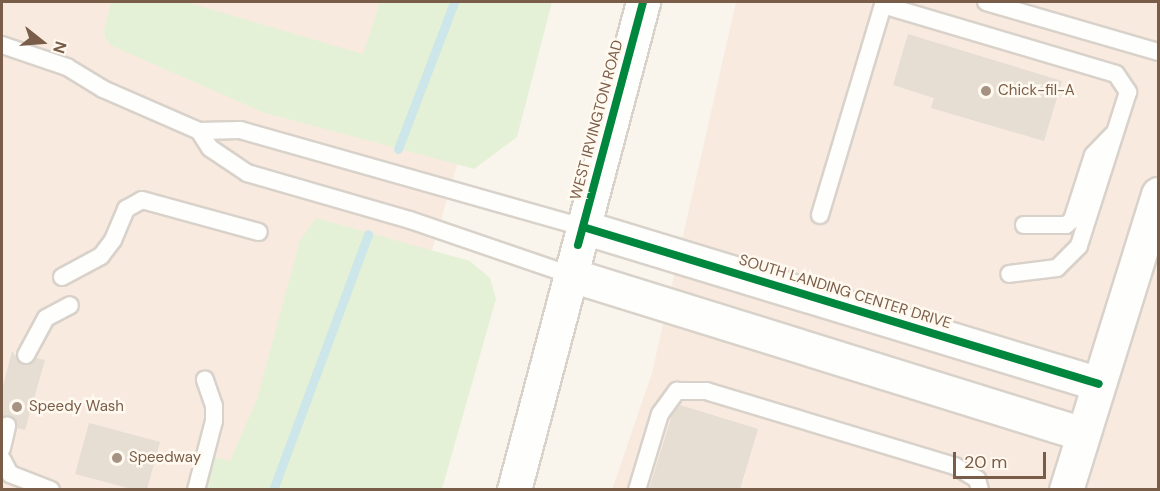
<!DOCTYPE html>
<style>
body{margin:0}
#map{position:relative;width:1160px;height:491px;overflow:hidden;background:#f9f5ec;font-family:"DM Sans",sans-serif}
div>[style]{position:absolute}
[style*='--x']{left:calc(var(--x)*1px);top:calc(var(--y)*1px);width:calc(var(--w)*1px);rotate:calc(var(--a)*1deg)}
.commercial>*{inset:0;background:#f9eae0}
.green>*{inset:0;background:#e4f1d6}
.stream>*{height:9px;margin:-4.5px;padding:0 4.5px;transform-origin:4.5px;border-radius:4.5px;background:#cde6ea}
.building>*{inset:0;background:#e6ddd3}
.roads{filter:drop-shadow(2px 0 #d8d2ca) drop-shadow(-2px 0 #d8d2ca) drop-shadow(0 2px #d8d2ca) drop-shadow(0 -2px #d8d2ca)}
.lane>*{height:16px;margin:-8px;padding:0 8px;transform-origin:8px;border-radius:8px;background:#fefefc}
.street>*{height:33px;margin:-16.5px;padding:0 16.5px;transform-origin:16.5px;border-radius:16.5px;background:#fefefc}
.secondary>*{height:33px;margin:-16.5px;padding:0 16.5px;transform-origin:16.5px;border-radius:16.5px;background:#fefefc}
.cycleway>*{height:8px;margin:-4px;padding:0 4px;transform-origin:4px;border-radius:4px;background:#00873e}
.dots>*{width:16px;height:16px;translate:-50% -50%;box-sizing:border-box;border:3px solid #fff9ef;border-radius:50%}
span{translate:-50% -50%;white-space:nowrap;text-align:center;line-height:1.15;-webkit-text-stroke:5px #fff9ef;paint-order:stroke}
.poi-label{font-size:15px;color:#7a5d49}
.left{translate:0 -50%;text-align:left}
.street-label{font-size:15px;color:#7a5d49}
.frame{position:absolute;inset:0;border:3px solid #7a5d49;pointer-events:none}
.north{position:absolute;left:12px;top:12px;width:60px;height:60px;-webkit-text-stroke:4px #fff9ef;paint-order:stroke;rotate:107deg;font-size:16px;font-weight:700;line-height:24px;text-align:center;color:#7a5d49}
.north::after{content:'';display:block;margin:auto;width:21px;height:27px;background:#7a5d49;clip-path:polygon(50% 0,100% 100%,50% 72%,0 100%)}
.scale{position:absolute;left:953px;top:452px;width:93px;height:27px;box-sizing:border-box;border:3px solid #7a5d49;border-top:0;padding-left:8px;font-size:18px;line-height:21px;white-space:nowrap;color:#7a5d49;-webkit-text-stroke:4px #fff9ef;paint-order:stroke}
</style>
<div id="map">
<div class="commercial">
<i style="clip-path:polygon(2px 2px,505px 2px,362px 489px,2px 489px)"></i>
<i style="clip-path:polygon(736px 2px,1158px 2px,1158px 489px,612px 490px,652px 373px)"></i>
</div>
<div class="green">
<i style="clip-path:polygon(111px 2px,186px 2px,363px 54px,380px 2px,552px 2px,517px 137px,474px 169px,262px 112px,112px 46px,105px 38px,104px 29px)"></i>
<i style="clip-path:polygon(316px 218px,470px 261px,490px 278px,496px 299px,442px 489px,204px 490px,213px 457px,230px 461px,257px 399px,300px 240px)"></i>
</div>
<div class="stream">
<i style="--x:398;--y:149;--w:157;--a:-69.1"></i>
<i style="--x:273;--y:490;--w:273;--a:-69.6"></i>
</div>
<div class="building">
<i style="clip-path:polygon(908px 34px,1062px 81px,1044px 141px,931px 108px,934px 98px,893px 85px)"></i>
<i style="clip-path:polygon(12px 351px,22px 364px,31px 364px,36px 358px,45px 360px,25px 430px,17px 428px,14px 418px,2px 417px,2px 390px)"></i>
<i style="clip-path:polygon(680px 405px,758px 429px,740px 489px,649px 489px,672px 415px)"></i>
<i style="clip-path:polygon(89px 423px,160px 442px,147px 489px,132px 489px,75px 474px)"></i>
</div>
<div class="roads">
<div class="lane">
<i style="--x:986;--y:2;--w:179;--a:16.2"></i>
<i style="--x:883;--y:5;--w:243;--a:16.5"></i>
<i style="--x:1116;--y:74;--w:22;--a:56"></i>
<i style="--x:1128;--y:92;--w:162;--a:107.7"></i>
<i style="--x:1079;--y:246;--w:31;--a:135"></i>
<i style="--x:1057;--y:268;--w:48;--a:172.9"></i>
<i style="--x:2;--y:45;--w:69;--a:18.7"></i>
<i style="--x:67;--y:67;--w:42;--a:31.4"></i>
<i style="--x:103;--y:89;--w:105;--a:23.6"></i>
<i style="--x:199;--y:131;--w:41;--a:-1.4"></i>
<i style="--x:240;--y:130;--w:356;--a:15.8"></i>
<i style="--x:199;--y:131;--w:20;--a:57"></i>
<i style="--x:210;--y:148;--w:45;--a:34"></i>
<i style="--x:247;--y:173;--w:170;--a:16.1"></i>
<i style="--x:410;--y:220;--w:170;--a:18.9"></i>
<i style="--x:820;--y:215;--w:222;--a:-73.3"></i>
<i style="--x:1024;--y:225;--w:42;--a:0"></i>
<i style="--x:1066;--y:225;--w:8;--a:-40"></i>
<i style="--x:1072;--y:220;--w:68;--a:-72.1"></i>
<i style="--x:1093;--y:155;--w:28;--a:-46"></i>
<i style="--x:62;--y:277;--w:44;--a:-28.3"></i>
<i style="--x:101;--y:256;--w:20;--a:-53"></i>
<i style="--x:113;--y:240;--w:34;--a:-67"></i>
<i style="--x:126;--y:209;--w:18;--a:-29"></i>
<i style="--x:142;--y:200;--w:121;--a:15.3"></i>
<i style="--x:26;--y:355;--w:42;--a:-61.6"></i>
<i style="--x:46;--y:318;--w:27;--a:-28"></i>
<i style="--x:2;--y:448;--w:23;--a:-77"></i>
<i style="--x:2;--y:459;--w:17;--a:62"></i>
<i style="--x:10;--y:474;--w:44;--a:21.3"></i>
<i style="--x:196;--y:490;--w:71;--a:-75.4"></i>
<i style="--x:214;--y:421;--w:15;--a:-90"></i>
<i style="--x:214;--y:406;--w:28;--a:-109"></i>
<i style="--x:637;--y:490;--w:79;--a:-73.2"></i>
<i style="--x:660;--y:414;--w:29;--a:-54"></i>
<i style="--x:677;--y:391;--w:29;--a:0"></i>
<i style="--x:706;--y:391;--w:260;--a:16.8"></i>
<i style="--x:955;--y:466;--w:26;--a:31"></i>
<i style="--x:977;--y:479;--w:11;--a:75"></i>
</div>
<div class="street">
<i style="--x:583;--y:227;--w:539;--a:16.92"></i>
<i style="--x:571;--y:275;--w:536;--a:17.25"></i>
<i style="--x:1066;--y:490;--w:310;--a:-72.7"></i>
</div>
<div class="secondary">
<i style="--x:514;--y:490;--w:505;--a:-75.19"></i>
</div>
</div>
<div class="cycleway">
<i style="--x:583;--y:227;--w:539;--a:16.92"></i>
<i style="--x:578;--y:245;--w:252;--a:-75"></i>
</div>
<div class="dots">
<i style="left:986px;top:91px;background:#a69282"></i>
<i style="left:17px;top:407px;background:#a69282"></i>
<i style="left:117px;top:458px;background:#a69282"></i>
</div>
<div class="poi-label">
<span class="left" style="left:998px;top:91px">Chick-fil-A</span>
<span class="left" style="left:29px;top:407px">Speedy Wash</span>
<span class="left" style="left:129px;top:458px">Speedway</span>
</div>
<div class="street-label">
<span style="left:597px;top:120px;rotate:-75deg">WEST IRVINGTON ROAD</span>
<span style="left:845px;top:292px;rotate:17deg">SOUTH LANDING CENTER DRIVE</span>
</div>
<div class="frame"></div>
<div class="north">N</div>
<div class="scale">20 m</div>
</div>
